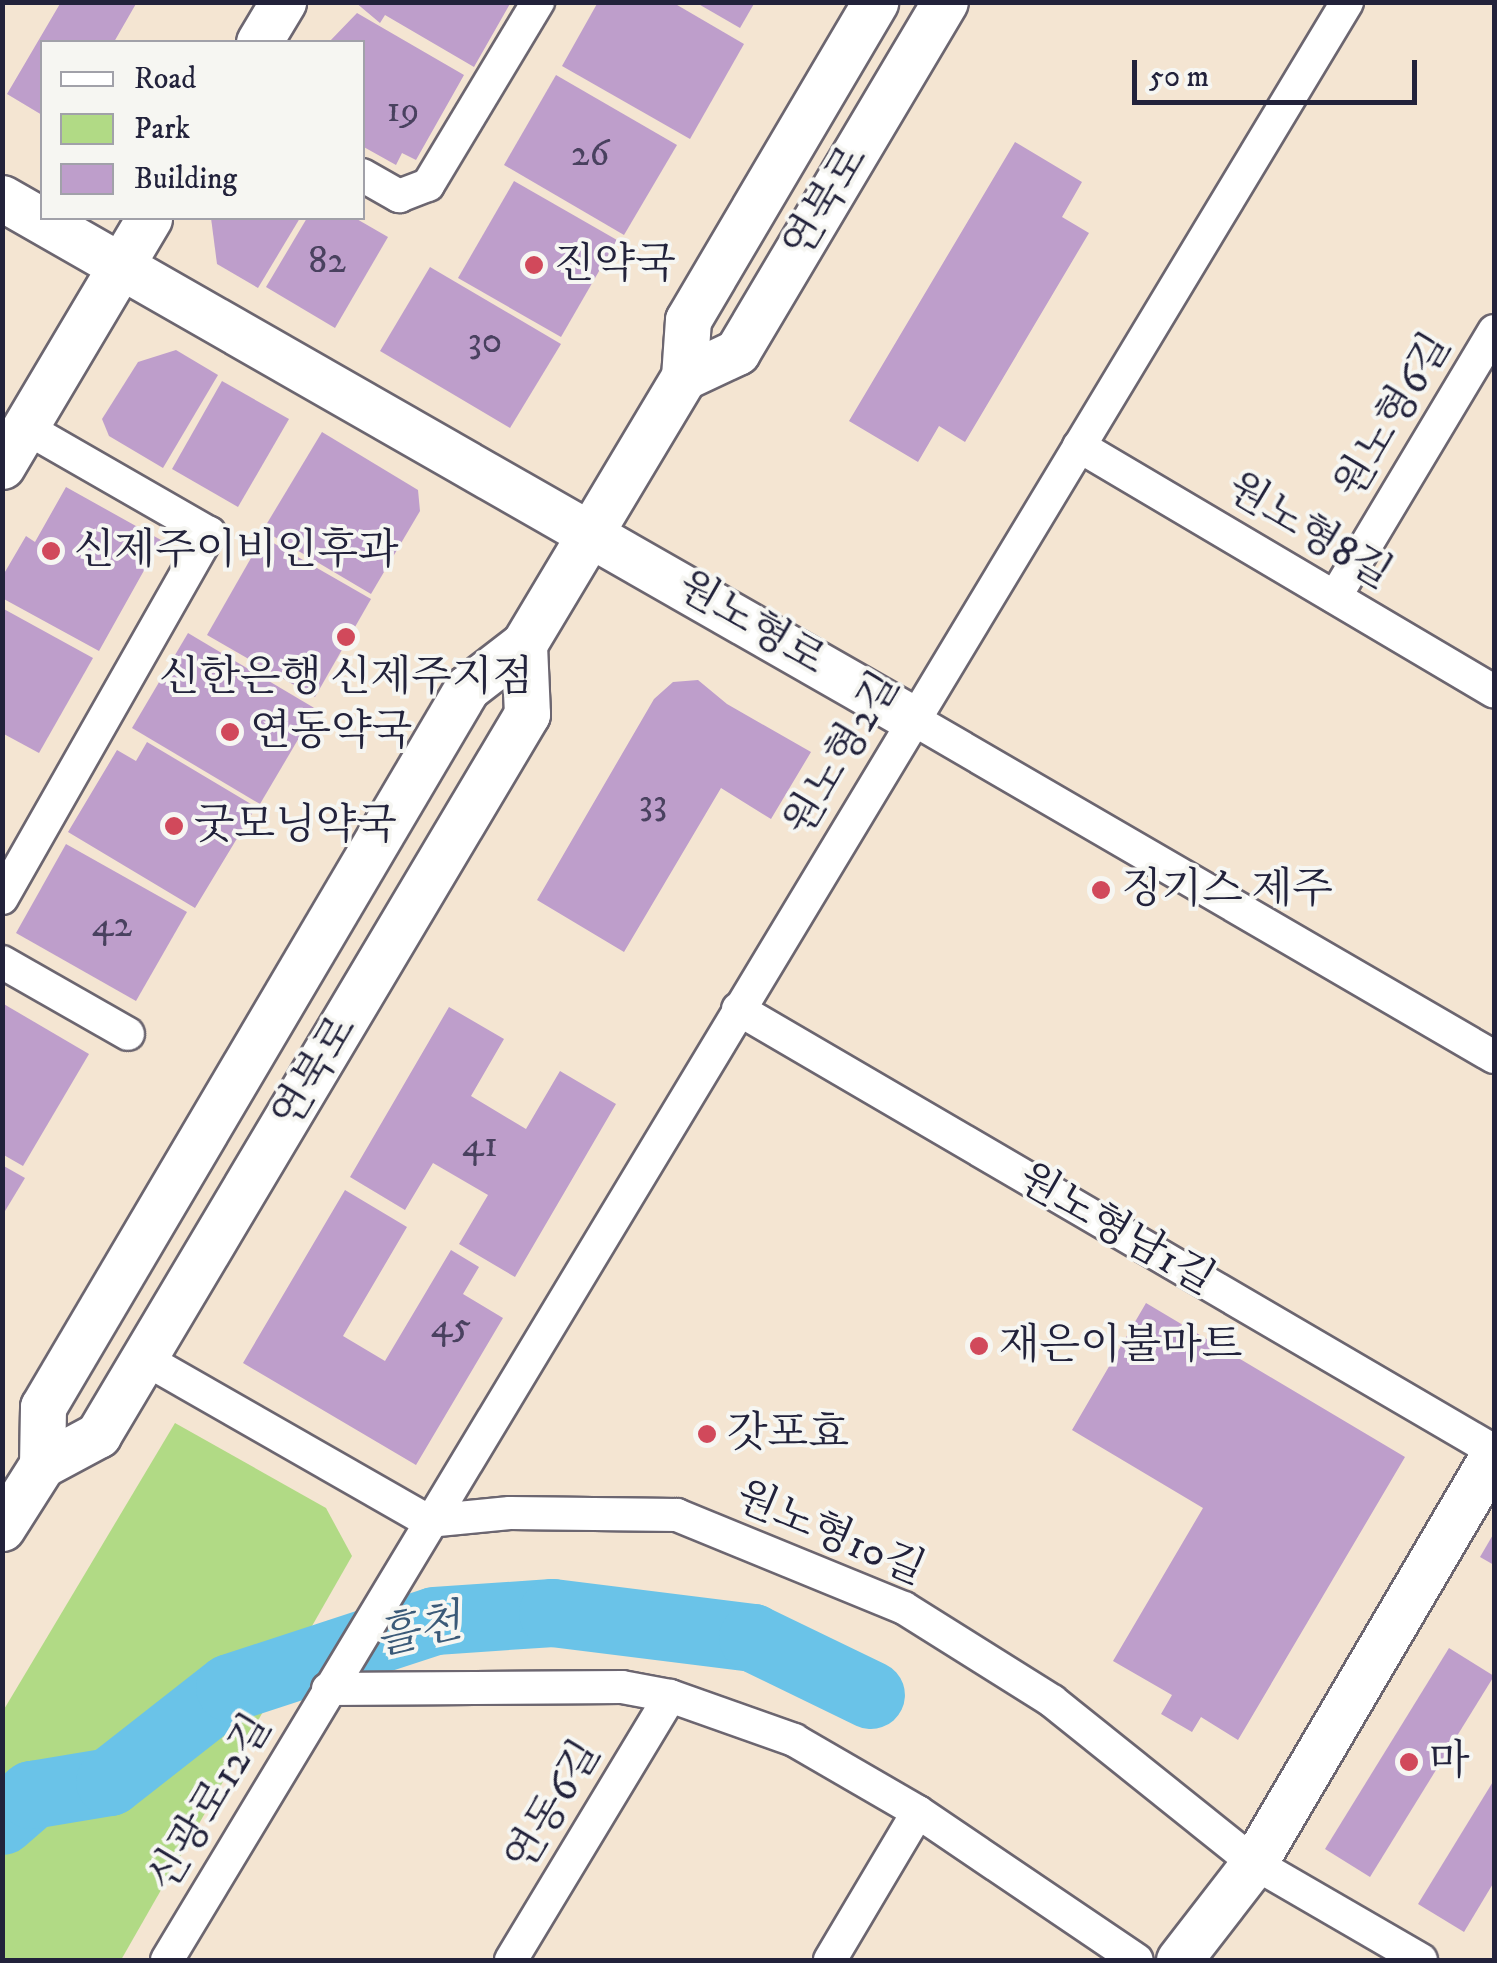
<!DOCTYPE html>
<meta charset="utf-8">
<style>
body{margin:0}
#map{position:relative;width:1497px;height:1963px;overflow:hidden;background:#f4e5d2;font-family:"IM FELL DW Pica","Noto Serif KR",serif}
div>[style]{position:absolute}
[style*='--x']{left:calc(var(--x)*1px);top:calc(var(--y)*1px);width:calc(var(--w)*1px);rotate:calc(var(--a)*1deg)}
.green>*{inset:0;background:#b1da85}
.river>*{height:68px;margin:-34px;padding:0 34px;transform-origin:34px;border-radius:34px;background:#6ac3e8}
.building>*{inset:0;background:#be9ecb}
.roads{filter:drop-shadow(2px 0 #6c6670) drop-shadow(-2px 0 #6c6670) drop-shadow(0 2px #6c6670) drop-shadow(0 -2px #6c6670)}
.street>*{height:32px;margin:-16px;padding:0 16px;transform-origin:16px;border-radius:16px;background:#fff}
.secondary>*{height:45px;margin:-22.5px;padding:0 22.5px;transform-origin:22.5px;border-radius:22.5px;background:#fff}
.dots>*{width:28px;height:28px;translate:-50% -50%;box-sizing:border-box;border:5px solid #f6f6f2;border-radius:50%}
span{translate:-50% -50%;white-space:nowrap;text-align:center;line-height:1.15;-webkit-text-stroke:8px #f6f6f2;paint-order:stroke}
.number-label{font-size:38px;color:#49415f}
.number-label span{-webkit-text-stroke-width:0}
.street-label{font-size:42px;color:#22223b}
.poi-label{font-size:42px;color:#22223b}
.left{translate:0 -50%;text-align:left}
.water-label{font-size:45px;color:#3b5a78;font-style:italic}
.frame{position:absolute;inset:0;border:5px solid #22223b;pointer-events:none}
.legend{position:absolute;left:40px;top:40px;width:325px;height:180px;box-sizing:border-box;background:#f6f6f2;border:2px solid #a1a1a9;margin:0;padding:12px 18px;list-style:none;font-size:30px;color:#22223b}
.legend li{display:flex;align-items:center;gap:20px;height:50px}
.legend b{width:50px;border:2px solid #a1a1a9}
.scale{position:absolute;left:1132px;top:60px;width:285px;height:45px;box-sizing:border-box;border:5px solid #22223b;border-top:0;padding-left:12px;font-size:30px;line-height:35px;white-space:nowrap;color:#22223b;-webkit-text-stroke:8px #f6f6f2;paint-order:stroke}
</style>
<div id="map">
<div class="green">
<i style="clip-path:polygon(175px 1423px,326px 1508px,352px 1556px,121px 1960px,3px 1960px,3px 1711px)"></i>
</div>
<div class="river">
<i style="--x:2;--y:1821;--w:40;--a:-41"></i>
<i style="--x:32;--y:1795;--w:79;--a:-9.5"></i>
<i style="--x:110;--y:1782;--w:152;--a:-38.1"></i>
<i style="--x:230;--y:1688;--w:216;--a:-18.1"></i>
<i style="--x:435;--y:1621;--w:118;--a:-3.9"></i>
<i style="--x:553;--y:1613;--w:202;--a:7.1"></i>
<i style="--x:753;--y:1638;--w:131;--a:25.8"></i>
</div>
<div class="building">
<i style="clip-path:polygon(61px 2px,137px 2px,114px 42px,42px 42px,42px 115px,7px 94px)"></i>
<i style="clip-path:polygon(355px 2px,511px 2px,474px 67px,385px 15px,380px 23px)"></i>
<i style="clip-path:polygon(598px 2px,672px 2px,744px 44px,690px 139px,562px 66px)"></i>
<i style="clip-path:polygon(695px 2px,755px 2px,740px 28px)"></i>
<i style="clip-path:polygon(357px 13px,464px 75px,416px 160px,402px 153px,396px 165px,362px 146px,362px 42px,329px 42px)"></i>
<i style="clip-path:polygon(556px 75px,677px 145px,624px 235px,504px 165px)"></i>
<i style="clip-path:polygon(1015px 142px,1082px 182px,1062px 217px,1089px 233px,965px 442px,939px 426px,918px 462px,849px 421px)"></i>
<i style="clip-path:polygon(514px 181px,617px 240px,561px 337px,458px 278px)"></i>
<i style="clip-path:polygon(211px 218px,300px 218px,258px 288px,217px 264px)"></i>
<i style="clip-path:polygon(307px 218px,355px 218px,388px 237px,335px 328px,266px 287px)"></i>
<i style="clip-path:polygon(430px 267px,561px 344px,510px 428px,380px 351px)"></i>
<i style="clip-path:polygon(176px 350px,218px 375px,163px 468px,109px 436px,102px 419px,138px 362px)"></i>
<i style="clip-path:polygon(222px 381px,289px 419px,238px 507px,172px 469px)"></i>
<i style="clip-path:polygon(322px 432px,418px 490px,420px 511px,371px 594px,263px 530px)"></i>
<i style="clip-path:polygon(66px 487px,161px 540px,99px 651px,2px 598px,2px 577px,26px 536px,35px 542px)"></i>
<i style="clip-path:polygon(263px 537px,371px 599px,315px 697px,207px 635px)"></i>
<i style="clip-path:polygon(2px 608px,93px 658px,39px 753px,2px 733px)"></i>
<i style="clip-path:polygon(188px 633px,316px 709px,260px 804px,132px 728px)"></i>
<i style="clip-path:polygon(698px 680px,727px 704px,811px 752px,771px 819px,721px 788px,624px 952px,537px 900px,654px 699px,673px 682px)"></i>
<i style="clip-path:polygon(147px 742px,256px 807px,195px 908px,68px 832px,117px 750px,136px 761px)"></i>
<i style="clip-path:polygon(66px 844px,187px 912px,136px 1001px,16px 933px)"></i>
<i style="clip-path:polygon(2px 1003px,89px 1054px,23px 1166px,2px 1154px)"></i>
<i style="clip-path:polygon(449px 1007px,504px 1039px,471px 1096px,526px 1129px,560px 1071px,616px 1104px,515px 1277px,459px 1244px,488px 1195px,433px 1163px,405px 1210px,350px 1177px)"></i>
<i style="clip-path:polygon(2px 1165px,25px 1178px,2px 1216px)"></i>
<i style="clip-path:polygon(345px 1190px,407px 1227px,343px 1336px,385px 1361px,451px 1250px,479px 1267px,463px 1294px,503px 1318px,416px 1465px,243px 1363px)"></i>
<i style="clip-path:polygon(1146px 1303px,1405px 1457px,1238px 1740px,1201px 1717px,1192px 1732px,1161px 1714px,1172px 1695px,1113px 1661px,1203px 1508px,1072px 1430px)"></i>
<i style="clip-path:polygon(1494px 1533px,1494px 1565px,1480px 1557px)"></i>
<i style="clip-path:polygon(1449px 1648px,1494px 1676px,1370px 1877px,1325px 1849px)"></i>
<i style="clip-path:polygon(1494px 1780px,1494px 1882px,1464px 1932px,1418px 1904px)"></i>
</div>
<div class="roads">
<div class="street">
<i style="--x:362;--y:175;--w:43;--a:29.6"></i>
<i style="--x:399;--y:196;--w:31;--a:-21"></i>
<i style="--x:428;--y:185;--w:214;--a:-59"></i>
<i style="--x:1079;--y:446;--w:482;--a:30.6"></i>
<i style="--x:1335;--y:597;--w:310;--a:-59.1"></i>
<i style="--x:913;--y:719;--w:672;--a:30.19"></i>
<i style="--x:2;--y:898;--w:420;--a:-60.4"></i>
<i style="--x:209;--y:533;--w:212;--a:-150.1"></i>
<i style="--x:2;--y:962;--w:145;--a:29.7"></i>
<i style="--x:738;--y:1009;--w:876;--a:30.31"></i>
<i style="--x:145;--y:1359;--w:326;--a:29.8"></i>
<i style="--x:428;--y:1521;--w:82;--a:-5.6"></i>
<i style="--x:510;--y:1513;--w:167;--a:0.7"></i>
<i style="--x:677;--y:1515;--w:245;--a:22.3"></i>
<i style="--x:904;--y:1608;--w:175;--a:32.1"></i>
<i style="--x:1052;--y:1701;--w:259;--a:38.7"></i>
<i style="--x:1254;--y:1863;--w:193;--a:30.1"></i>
<i style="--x:328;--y:1689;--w:294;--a:-0.4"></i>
<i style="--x:622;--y:1687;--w:49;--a:10.6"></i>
<i style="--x:670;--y:1696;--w:132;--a:19.5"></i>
<i style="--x:794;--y:1740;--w:143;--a:30.1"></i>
<i style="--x:918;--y:1812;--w:264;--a:34.1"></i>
<i style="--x:167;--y:1960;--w:2286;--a:-58.92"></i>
<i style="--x:511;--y:1960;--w:308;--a:-58.9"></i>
<i style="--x:830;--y:1960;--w:172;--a:-59.3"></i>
</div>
<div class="secondary">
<i style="--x:259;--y:42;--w:47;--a:-59"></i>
<i style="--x:2;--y:198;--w:1049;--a:29.77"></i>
<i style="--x:684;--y:377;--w:59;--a:-25.3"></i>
<i style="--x:737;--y:352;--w:407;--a:-59.3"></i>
<i style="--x:2;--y:466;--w:288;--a:-59.3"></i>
<i style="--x:42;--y:1465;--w:58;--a:-89"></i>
<i style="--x:43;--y:1407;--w:835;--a:-59.47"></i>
<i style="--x:467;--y:688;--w:72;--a:-37.7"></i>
<i style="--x:524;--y:644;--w:311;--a:-59.1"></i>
<i style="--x:684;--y:377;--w:57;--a:-86"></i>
<i style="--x:688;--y:320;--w:369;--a:-59.5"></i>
<i style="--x:2;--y:1528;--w:75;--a:-57.6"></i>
<i style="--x:42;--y:1465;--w:64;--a:-28.2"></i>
<i style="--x:98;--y:1435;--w:839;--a:-59.25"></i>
<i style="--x:527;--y:714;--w:70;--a:-92.5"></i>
<i style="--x:1179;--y:1960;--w:123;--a:-52.3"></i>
<i style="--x:1254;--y:1863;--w:474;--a:-59.6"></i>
</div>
</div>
<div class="dots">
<i style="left:534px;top:265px;background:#d1495b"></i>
<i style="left:51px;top:551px;background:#d1495b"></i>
<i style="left:346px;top:637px;background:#d1495b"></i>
<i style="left:230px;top:732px;background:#d1495b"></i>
<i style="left:174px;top:826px;background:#d1495b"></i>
<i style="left:1101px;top:890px;background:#d1495b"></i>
<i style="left:979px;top:1346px;background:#d1495b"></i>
<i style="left:707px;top:1434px;background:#d1495b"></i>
<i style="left:1409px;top:1762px;background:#d1495b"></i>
</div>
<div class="number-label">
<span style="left:403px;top:111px">19</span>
<span style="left:590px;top:155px">26</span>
<span style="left:327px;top:262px">82</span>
<span style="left:485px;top:342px">30</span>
<span style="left:653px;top:804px">33</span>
<span style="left:112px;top:926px">42</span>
<span style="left:480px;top:1146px">41</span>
<span style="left:451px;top:1327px">45</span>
</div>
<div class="street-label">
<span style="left:826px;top:202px;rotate:-59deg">연북로</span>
<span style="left:1394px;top:416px;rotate:-59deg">원노형6길</span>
<span style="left:1309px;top:532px;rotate:31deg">원노형8길</span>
<span style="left:751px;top:624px;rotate:30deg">원노형로</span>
<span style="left:843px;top:754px;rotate:-59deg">원노형2길</span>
<span style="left:315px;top:1072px;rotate:-59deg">연북로</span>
<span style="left:1116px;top:1230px;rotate:30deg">원노형남1길</span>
<span style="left:830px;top:1534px;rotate:23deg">원노형10길</span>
<span style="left:211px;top:1803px;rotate:-59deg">신광로12길</span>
<span style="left:554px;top:1806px;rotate:-59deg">연동6길</span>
</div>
<div class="poi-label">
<span class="left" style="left:554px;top:265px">진약국</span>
<span class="left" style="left:74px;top:551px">신제주이비인후과</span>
<span style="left:346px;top:678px">신한은행 신제주지점</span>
<span class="left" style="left:250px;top:732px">연동약국</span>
<span class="left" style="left:194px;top:826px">굿모닝약국</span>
<span class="left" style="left:1121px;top:890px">징기스 제주</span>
<span class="left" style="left:999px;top:1346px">재은이불마트</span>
<span class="left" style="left:727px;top:1434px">갓포효</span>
<span class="left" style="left:1429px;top:1762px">마</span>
</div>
<div class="water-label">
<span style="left:419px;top:1632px;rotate:-13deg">흘천</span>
</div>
<div class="frame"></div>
<ul class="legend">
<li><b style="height:12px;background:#fff"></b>Road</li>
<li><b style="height:28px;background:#b1da85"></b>Park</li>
<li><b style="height:28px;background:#be9ecb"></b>Building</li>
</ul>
<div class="scale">50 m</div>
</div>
